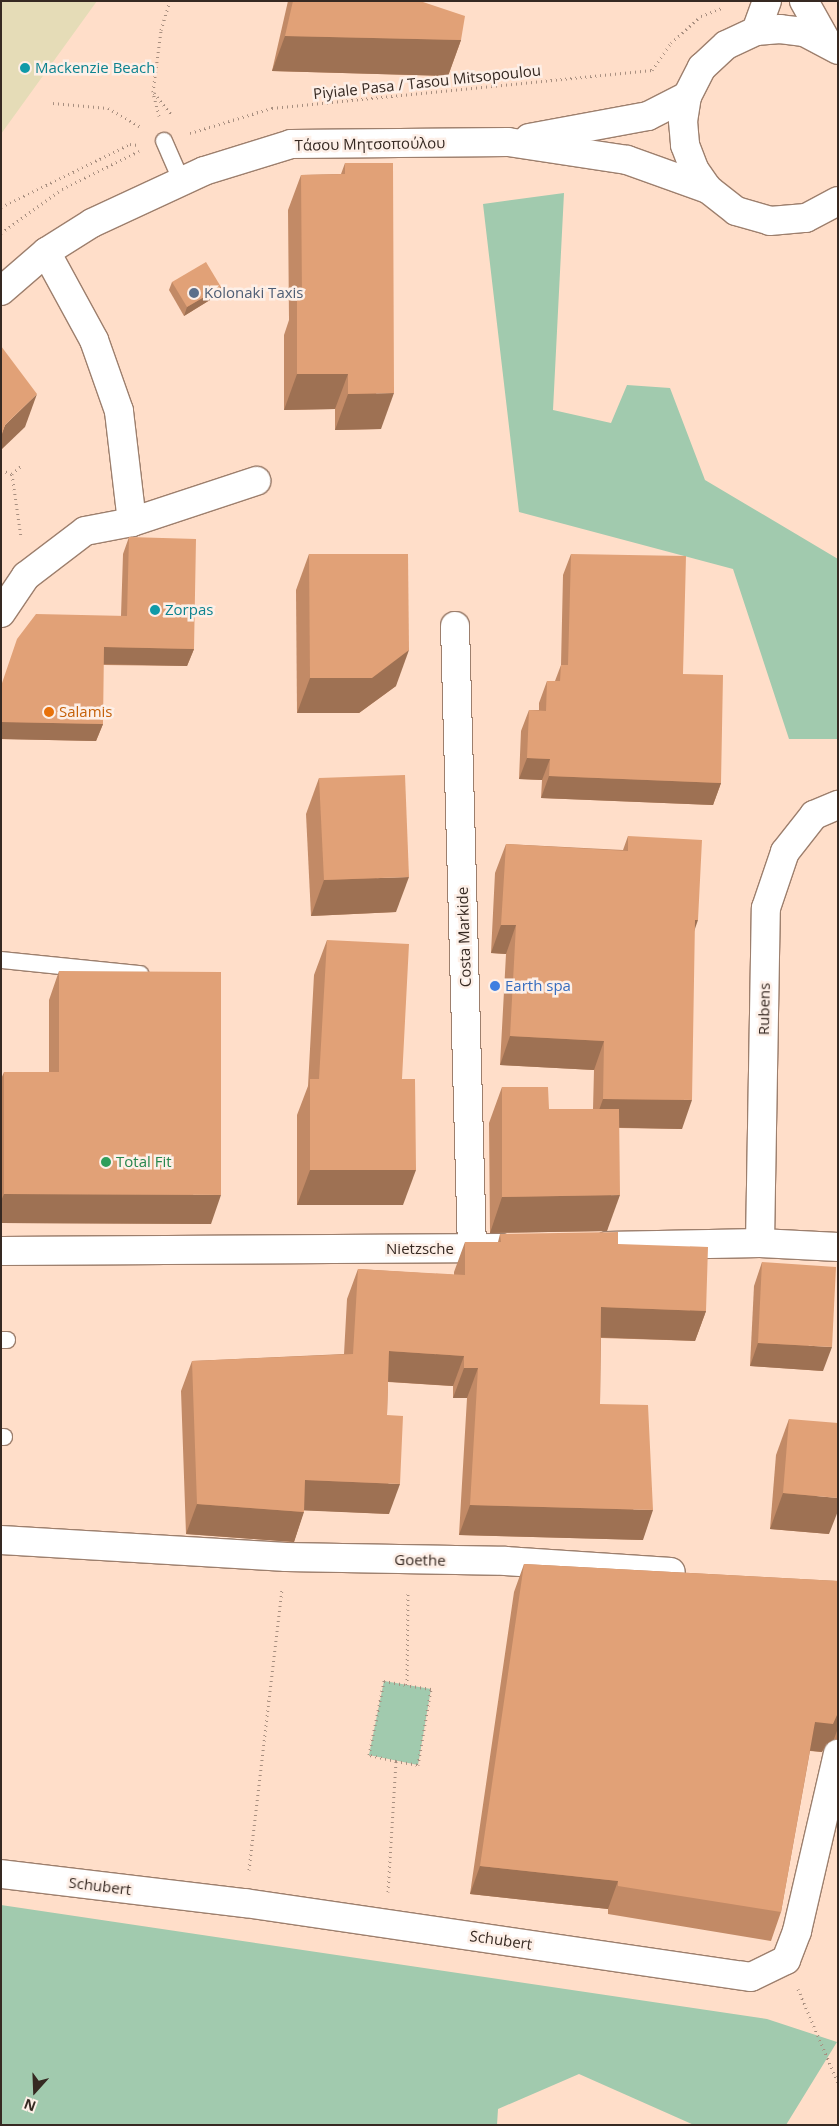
<!DOCTYPE html>
<meta charset="utf-8">
<style>
body{margin:0}
#map{position:relative;width:839px;height:2126px;overflow:hidden;background:#ffdec9;font-family:"Open Sans",sans-serif}
div>[style]{position:absolute}
[style*='--x']{left:calc(var(--x)*1px);top:calc(var(--y)*1px);width:calc(var(--w)*1px);rotate:calc(var(--a)*1deg)}
.green>*{inset:0;background:#a1caae}
.sand>*{inset:0;background:#e5dcb7}
.path>*{height:3px;margin-top:-1.5px;transform-origin:0;background:repeating-linear-gradient(90deg,#a88f80 0 1px,transparent 0 5px)}
.roads{filter:drop-shadow(1px 0 #9d7f6d) drop-shadow(-1px 0 #9d7f6d) drop-shadow(0 1px #9d7f6d) drop-shadow(0 -1px #9d7f6d)}
.lane>*{height:16px;margin:-8px;padding:0 8px;transform-origin:8px;border-radius:8px;background:#fff}
.street>*{height:28px;margin:-14px;padding:0 14px;transform-origin:14px;border-radius:14px;background:#fff}
.secondary>*{height:28px;margin:-14px;padding:0 14px;transform-origin:14px;border-radius:14px;background:#fff}
.wall>*{inset:0;background:#c28a66}
.shaded-wall>*{inset:0;background:#9e7153}
.building>*{inset:0;background:#e1a177}
.dots>*{width:14px;height:14px;translate:-50% -50%;box-sizing:border-box;border:2px solid #fdefe7;border-radius:50%}
span{translate:-50% -50%;white-space:nowrap;text-align:center;line-height:1.15;-webkit-text-stroke:5px #fdefe7;paint-order:stroke}
.culture-label{font-size:15px;color:#0d838f}
.left{translate:0 -50%;text-align:left}
.street-label{font-size:15px;color:#362922}
.service-label{font-size:15px;color:#4e5e75}
.food-label{font-size:15px;color:#c56008}
.shop-label{font-size:15px;color:#366cbe}
.leisure-label{font-size:15px;color:#27864d}
.frame{position:absolute;inset:0;border:2px solid #362922;pointer-events:none}
.north{position:absolute;left:10px;top:2066px;width:50px;height:50px;-webkit-text-stroke:4px #fdefe7;paint-order:stroke;rotate:200deg;font-size:14px;font-weight:700;line-height:20px;text-align:center;color:#362922}
.north::after{content:'';display:block;margin:auto;width:18px;height:22px;background:#362922;clip-path:polygon(50% 0,100% 100%,50% 72%,0 100%)}
</style>
<div id="map">
<div class="green">
<i style="clip-path:polygon(564px 193px,553px 410px,611px 423px,627px 385px,670px 388px,705px 480px,838px 559px,838px 739px,789px 739px,733px 569px,519px 512px,483px 204px)"></i>
<i style="clip-path:polygon(384px 1681px,431px 1689px,418px 1765px,369px 1755px)"></i>
<i style="clip-path:polygon(1px 1905px,767px 2019px,837px 2042px,786px 2125px,694px 2125px,579px 2074px,498px 2109px,497px 2125px,1px 2125px)"></i>
</div>
<div class="sand">
<i style="clip-path:polygon(1px 1px,97px 1px,1px 134px)"></i>
</div>
<div class="path">
<i style="--x:154;--y:93;--w:28;--a:51"></i>
<i style="--x:53;--y:103;--w:55;--a:5.2"></i>
<i style="--x:108;--y:108;--w:39;--a:30"></i>
<i style="--x:159;--y:116;--w:25;--a:-104"></i>
<i style="--x:153;--y:92;--w:63;--a:-82.6"></i>
<i style="--x:161;--y:30;--w:30;--a:-73"></i>
<i style="--x:190;--y:133;--w:86;--a:-17"></i>
<i style="--x:272;--y:108;--w:382;--a:-5.7"></i>
<i style="--x:652;--y:70;--w:33;--a:-55"></i>
<i style="--x:671;--y:43;--w:40;--a:-42"></i>
<i style="--x:701;--y:16;--w:22;--a:-21"></i>
<i style="--x:1;--y:207;--w:144;--a:-26"></i>
<i style="--x:130;--y:144;--w:8;--a:7"></i>
<i style="--x:1;--y:233;--w:75;--a:-35.8"></i>
<i style="--x:62;--y:189;--w:86;--a:-26.3"></i>
<i style="--x:1;--y:470;--w:12;--a:20"></i>
<i style="--x:12;--y:474;--w:13;--a:-42"></i>
<i style="--x:12;--y:474;--w:64;--a:81.9"></i>
<i style="--x:396;--y:1761;--w:28;--a:-167"></i>
<i style="--x:369;--y:1755;--w:76;--a:-78.5"></i>
<i style="--x:384;--y:1681;--w:23;--a:10"></i>
<i style="--x:249;--y:1870;--w:283;--a:-83.3"></i>
<i style="--x:388;--y:1892;--w:131;--a:-86.5"></i>
<i style="--x:396;--y:1761;--w:22;--a:10"></i>
<i style="--x:418;--y:1765;--w:77;--a:-80.3"></i>
<i style="--x:431;--y:1689;--w:24;--a:-171"></i>
<i style="--x:407;--y:1685;--w:93;--a:-89.4"></i>
<i style="--x:798;--y:1989;--w:102;--a:66.9"></i>
</div>
<div class="roads">
<div class="lane">
<i style="--x:164;--y:141;--w:43;--a:66.4"></i>
<i style="--x:1;--y:960;--w:140;--a:5.8"></i>
<i style="--x:1;--y:1340;--w:6;--a:0"></i>
<i style="--x:1;--y:1437;--w:3;--a:0"></i>
</div>
<div class="street">
<i style="--x:804;--y:1;--w:47;--a:60.7"></i>
<i style="--x:756;--y:31;--w:32;--a:-70"></i>
<i style="--x:132;--y:522;--w:131;--a:-18.3"></i>
<i style="--x:1;--y:613;--w:45;--a:-56"></i>
<i style="--x:26;--y:576;--w:74;--a:-37.3"></i>
<i style="--x:85;--y:531;--w:48;--a:-10.8"></i>
<i style="--x:132;--y:522;--w:112;--a:-96.7"></i>
<i style="--x:119;--y:411;--w:75;--a:-109.4"></i>
<i style="--x:94;--y:340;--w:100;--a:-118.6"></i>
<i style="--x:455;--y:626;--w:623;--a:88.44"></i>
<i style="--x:760;--y:1243;--w:335;--a:-89"></i>
<i style="--x:766;--y:908;--w:59;--a:-71.3"></i>
<i style="--x:785;--y:852;--w:47;--a:-51.9"></i>
<i style="--x:814;--y:815;--w:26;--a:-23"></i>
<i style="--x:607;--y:1246;--w:153;--a:-1.1"></i>
<i style="--x:760;--y:1243;--w:78;--a:2.9"></i>
<i style="--x:1;--y:1251;--w:500;--a:-0.34"></i>
<i style="--x:1;--y:1540;--w:286;--a:3.4"></i>
<i style="--x:286;--y:1557;--w:219;--a:1"></i>
<i style="--x:505;--y:1561;--w:166;--a:3.8"></i>
<i style="--x:1;--y:1874;--w:246;--a:6.8"></i>
<i style="--x:245;--y:1903;--w:511;--a:8.32"></i>
<i style="--x:751;--y:1977;--w:39;--a:-26"></i>
<i style="--x:786;--y:1960;--w:31;--a:-69"></i>
<i style="--x:797;--y:1931;--w:182;--a:-77"></i>
</div>
<div class="secondary">
<i style="--x:838;--y:50;--w:38;--a:-152"></i>
<i style="--x:804;--y:32;--w:24;--a:-173"></i>
<i style="--x:780;--y:29;--w:24;--a:175"></i>
<i style="--x:756;--y:31;--w:33;--a:155"></i>
<i style="--x:726;--y:45;--w:33;--a:137"></i>
<i style="--x:702;--y:67;--w:33;--a:117"></i>
<i style="--x:687;--y:96;--w:25;--a:99"></i>
<i style="--x:683;--y:121;--w:24;--a:85"></i>
<i style="--x:685;--y:145;--w:26;--a:69"></i>
<i style="--x:694;--y:169;--w:24;--a:55"></i>
<i style="--x:708;--y:189;--w:36;--a:38"></i>
<i style="--x:736;--y:211;--w:35;--a:16"></i>
<i style="--x:770;--y:221;--w:36;--a:-5"></i>
<i style="--x:806;--y:218;--w:36;--a:-28"></i>
<i style="--x:529;--y:138;--w:121;--a:-10.5"></i>
<i style="--x:648;--y:116;--w:44;--a:-27.1"></i>
<i style="--x:1;--y:291;--w:60;--a:-40.9"></i>
<i style="--x:46;--y:252;--w:54;--a:-32.2"></i>
<i style="--x:92;--y:223;--w:123;--a:-24.9"></i>
<i style="--x:204;--y:171;--w:91;--a:-17.2"></i>
<i style="--x:291;--y:144;--w:217;--a:-0.5"></i>
<i style="--x:508;--y:142;--w:120;--a:8.6"></i>
<i style="--x:627;--y:160;--w:86;--a:19.7"></i>
</div>
</div>
<div class="wall">
<i style="clip-path:polygon(288px 1px,420px 1px,461px 40px,448px 76px,272px 71px)"></i>
<i style="clip-path:polygon(345px 163px,381px 429px,335px 430px,335px 409px,284px 410px,284px 335px,289px 320px,288px 210px,301px 175px,341px 174px)"></i>
<i style="clip-path:polygon(172px 282px,221px 287px,218px 295px,184px 316px,169px 290px)"></i>
<i style="clip-path:polygon(129px 537px,194px 649px,187px 666px,103px 665px,103px 724px,96px 741px,1px 739px,1px 685px,121px 616px,123px 554px)"></i>
<i style="clip-path:polygon(309px 554px,396px 686px,359px 713px,297px 713px,296px 590px)"></i>
<i style="clip-path:polygon(571px 554px,683px 674px,721px 783px,713px 805px,541px 798px,542px 780px,519px 779px,521px 731px,529px 710px,539px 710px,539px 703px,547px 681px,555px 681px,561px 665px,563px 575px)"></i>
<i style="clip-path:polygon(319px 778px,396px 912px,311px 916px,306px 814px)"></i>
<i style="clip-path:polygon(628px 836px,694px 931px,682px 1129px,619px 1128px,607px 1231px,490px 1233px,489px 1123px,502px 1087px,549px 1109px,593px 1109px,594px 1070px,500px 1065px,506px 954px,491px 953px,495px 873px,506px 844px,623px 850px)"></i>
<i style="clip-path:polygon(327px 940px,402px 1079px,403px 1205px,297px 1205px,297px 1115px,308px 1086px,314px 975px)"></i>
<i style="clip-path:polygon(59px 971px,211px 1224px,1px 1223px,1px 1079px,4px 1072px,49px 1072px,49px 1000px)"></i>
<i style="clip-path:polygon(500px 1234px,618px 1244px,706px 1311px,695px 1341px,601px 1338px,600px 1404px,643px 1540px,459px 1535px,467px 1398px,453px 1398px,453px 1386px,388px 1382px,387px 1415px,389px 1514px,304px 1510px,294px 1542px,186px 1534px,181px 1391px,192px 1361px,344px 1354px,347px 1299px,358px 1269px,454px 1275px,454px 1272px,465px 1242px,498px 1242px)"></i>
<i style="clip-path:polygon(762px 1262px,823px 1371px,750px 1366px,754px 1286px)"></i>
<i style="clip-path:polygon(789px 1419px,829px 1534px,770px 1529px,776px 1455px)"></i>
<i style="clip-path:polygon(524px 1564px,838px 1581px,838px 1740px,834px 1739px,826px 1744px,822px 1752px,810px 1751px,781px 1912px,771px 1941px,608px 1914px,608px 1909px,470px 1894px,514px 1592px)"></i>
</div>
<div class="shaded-wall">
<i style="clip-path:polygon(285px 36px,461px 40px,448px 76px,272px 71px)"></i>
<i style="clip-path:polygon(221px 287px,218px 295px,184px 316px,187px 307px)"></i>
<i style="clip-path:polygon(297px 374px,348px 374px,335px 409px,284px 410px)"></i>
<i style="clip-path:polygon(394px 393px,381px 429px,335px 430px,348px 394px)"></i>
<i style="clip-path:polygon(37px 394px,25px 427px,1px 450px,1px 435px,5px 425px)"></i>
<i style="clip-path:polygon(104px 647px,194px 649px,187px 666px,98px 664px)"></i>
<i style="clip-path:polygon(409px 650px,396px 686px,359px 713px,297px 713px,310px 678px)"></i>
<i style="clip-path:polygon(1px 722px,103px 724px,96px 741px,1px 739px)"></i>
<i style="clip-path:polygon(527px 758px,550px 759px,542px 780px,519px 779px)"></i>
<i style="clip-path:polygon(549px 776px,721px 783px,713px 805px,541px 798px)"></i>
<i style="clip-path:polygon(409px 877px,396px 912px,311px 916px,324px 880px)"></i>
<i style="clip-path:polygon(695px 920px,698px 920px,688px 949px)"></i>
<i style="clip-path:polygon(501px 925px,516px 925px,506px 954px,491px 953px)"></i>
<i style="clip-path:polygon(510px 1036px,604px 1041px,594px 1070px,500px 1065px)"></i>
<i style="clip-path:polygon(603px 1099px,692px 1100px,682px 1129px,593px 1127px)"></i>
<i style="clip-path:polygon(310px 1170px,416px 1170px,403px 1205px,297px 1205px)"></i>
<i style="clip-path:polygon(4px 1194px,221px 1195px,211px 1224px,1px 1223px,1px 1201px)"></i>
<i style="clip-path:polygon(620px 1195px,607px 1231px,490px 1233px,502px 1197px)"></i>
<i style="clip-path:polygon(601px 1307px,706px 1311px,695px 1341px,590px 1337px)"></i>
<i style="clip-path:polygon(758px 1343px,832px 1347px,823px 1371px,750px 1366px)"></i>
<i style="clip-path:polygon(389px 1351px,464px 1356px,453px 1386px,378px 1381px)"></i>
<i style="clip-path:polygon(464px 1368px,478px 1368px,467px 1398px,453px 1398px)"></i>
<i style="clip-path:polygon(305px 1480px,400px 1484px,389px 1514px,294px 1510px)"></i>
<i style="clip-path:polygon(783px 1493px,838px 1498px,838px 1511px,829px 1534px,770px 1529px)"></i>
<i style="clip-path:polygon(197px 1504px,304px 1512px,294px 1542px,186px 1534px)"></i>
<i style="clip-path:polygon(470px 1505px,653px 1510px,643px 1540px,459px 1535px)"></i>
<i style="clip-path:polygon(837px 1715px,838px 1715px,838px 1728px,834px 1739px,826px 1744px,822px 1752px,804px 1750px,815px 1722px)"></i>
<i style="clip-path:polygon(480px 1866px,618px 1881px,608px 1909px,470px 1894px)"></i>
</div>
<div class="building">
<i style="clip-path:polygon(293px 1px,420px 1px,465px 16px,461px 40px,285px 36px)"></i>
<i style="clip-path:polygon(345px 163px,393px 163px,394px 393px,348px 394px,348px 374px,297px 374px,297px 299px,302px 299px,301px 175px,345px 174px)"></i>
<i style="clip-path:polygon(206px 262px,221px 287px,187px 307px,172px 282px)"></i>
<i style="clip-path:polygon(1px 346px,37px 394px,5px 425px,1px 437px)"></i>
<i style="clip-path:polygon(129px 537px,196px 539px,194px 649px,104px 647px,103px 724px,1px 722px,1px 686px,17px 639px,36px 614px,127px 616px)"></i>
<i style="clip-path:polygon(309px 554px,408px 554px,409px 650px,372px 678px,310px 678px)"></i>
<i style="clip-path:polygon(571px 554px,686px 556px,683px 674px,723px 675px,721px 783px,549px 776px,550px 759px,527px 758px,529px 710px,546px 711px,547px 681px,560px 681px,561px 665px,568px 665px)"></i>
<i style="clip-path:polygon(405px 775px,409px 877px,324px 880px,319px 778px)"></i>
<i style="clip-path:polygon(628px 836px,702px 840px,698px 920px,695px 920px,692px 1100px,603px 1099px,604px 1041px,510px 1036px,516px 925px,501px 925px,506px 844px,628px 851px)"></i>
<i style="clip-path:polygon(327px 940px,409px 944px,402px 1079px,415px 1079px,416px 1170px,310px 1170px,310px 1079px,319px 1079px)"></i>
<i style="clip-path:polygon(59px 971px,221px 972px,221px 1195px,4px 1194px,4px 1072px,59px 1072px)"></i>
<i style="clip-path:polygon(502px 1087px,548px 1087px,549px 1109px,619px 1109px,620px 1195px,502px 1197px)"></i>
<i style="clip-path:polygon(618px 1232px,618px 1244px,708px 1247px,706px 1311px,601px 1307px,600px 1404px,648px 1405px,653px 1510px,470px 1505px,478px 1368px,464px 1368px,464px 1356px,389px 1351px,387px 1415px,403px 1416px,400px 1484px,305px 1480px,304px 1512px,197px 1504px,192px 1361px,353px 1354px,358px 1269px,465px 1275px,465px 1242px,501px 1242px,500px 1234px)"></i>
<i style="clip-path:polygon(762px 1262px,836px 1267px,832px 1347px,758px 1343px)"></i>
<i style="clip-path:polygon(789px 1419px,838px 1423px,838px 1498px,783px 1493px)"></i>
<i style="clip-path:polygon(524px 1564px,838px 1581px,838px 1715px,837px 1715px,833px 1724px,815px 1722px,781px 1912px,618px 1886px,618px 1881px,480px 1866px)"></i>
</div>
<div class="dots">
<i style="left:25px;top:68px;background:#0f9aa8"></i>
<i style="left:194px;top:293px;background:#5c6f8a"></i>
<i style="left:155px;top:610px;background:#0f9aa8"></i>
<i style="left:49px;top:712px;background:#e8710a"></i>
<i style="left:495px;top:986px;background:#3f7fe0"></i>
<i style="left:106px;top:1162px;background:#2e9e5b"></i>
</div>
<div class="culture-label">
<span class="left" style="left:35px;top:68px">Mackenzie Beach</span>
<span class="left" style="left:165px;top:610px">Zorpas</span>
</div>
<div class="street-label">
<span style="left:427px;top:82px;rotate:-6deg">Piyiale Pasa / Tasou Mitsopoulou</span>
<span style="left:370px;top:144px;rotate:-1deg">Τάσου Μητσοπούλου</span>
<span style="left:464px;top:937px;rotate:-92deg">Costa Markide</span>
<span style="left:764px;top:1009px;rotate:-89deg">Rubens</span>
<span style="left:420px;top:1249px">Nietzsche</span>
<span style="left:420px;top:1560px;rotate:1deg">Goethe</span>
<span style="left:100px;top:1886px;rotate:7deg">Schubert</span>
<span style="left:501px;top:1940px;rotate:8deg">Schubert</span>
</div>
<div class="service-label">
<span class="left" style="left:204px;top:293px">Kolonaki Taxis</span>
</div>
<div class="food-label">
<span class="left" style="left:59px;top:712px">Salamis</span>
</div>
<div class="shop-label">
<span class="left" style="left:505px;top:986px">Earth spa</span>
</div>
<div class="leisure-label">
<span class="left" style="left:116px;top:1162px">Total Fit</span>
</div>
<div class="frame"></div>
<div class="north">N</div>
</div>
